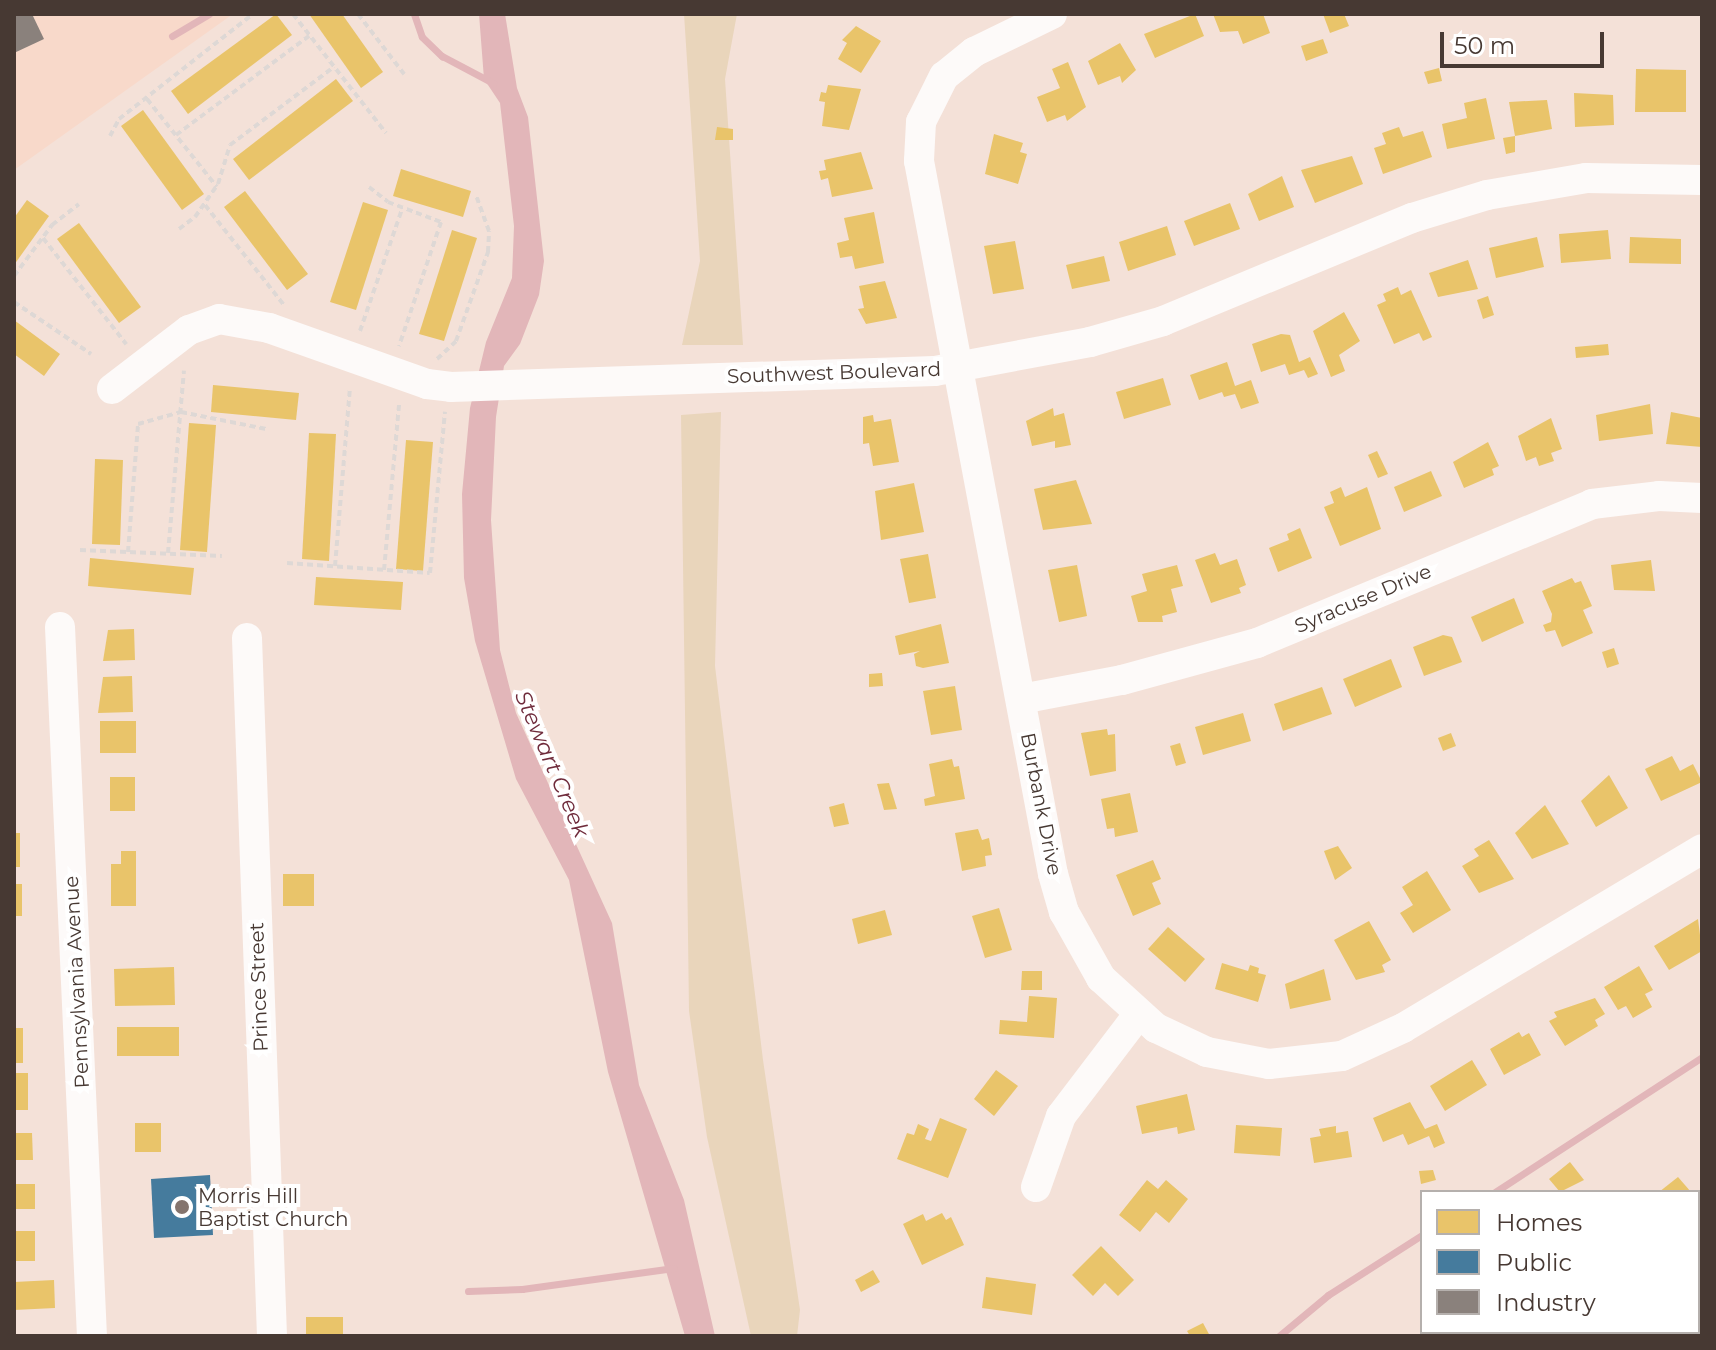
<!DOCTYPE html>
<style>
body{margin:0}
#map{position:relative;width:1716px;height:1350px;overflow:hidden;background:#f4e1d8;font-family:Montserrat,sans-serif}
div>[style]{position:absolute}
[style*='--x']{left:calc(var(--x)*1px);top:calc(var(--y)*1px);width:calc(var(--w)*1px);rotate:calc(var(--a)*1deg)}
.built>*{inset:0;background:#f8d9ca}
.green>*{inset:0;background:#e9d5bb}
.water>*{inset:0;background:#e2b6b9}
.homes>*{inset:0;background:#e9c46a}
.public>*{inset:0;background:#457b9d}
.industry>*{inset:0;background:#8a817c}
.stream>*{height:7px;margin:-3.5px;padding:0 3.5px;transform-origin:3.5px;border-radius:3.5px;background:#e2b6b9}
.path>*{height:4px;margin-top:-2px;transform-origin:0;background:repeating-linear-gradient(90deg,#ded8d5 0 6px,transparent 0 10px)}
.minor>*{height:30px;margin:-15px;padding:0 15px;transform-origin:15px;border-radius:15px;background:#fdfaf9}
.dots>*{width:22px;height:22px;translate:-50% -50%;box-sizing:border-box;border:4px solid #fff;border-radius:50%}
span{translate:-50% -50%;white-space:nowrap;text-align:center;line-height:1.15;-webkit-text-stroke:8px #fff;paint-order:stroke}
.street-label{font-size:20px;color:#473933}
.poi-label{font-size:20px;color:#473933}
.left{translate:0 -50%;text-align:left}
.water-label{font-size:22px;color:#6f2b3b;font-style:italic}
.frame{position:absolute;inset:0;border:16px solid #473933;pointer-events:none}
.legend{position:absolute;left:1420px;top:1190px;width:280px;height:144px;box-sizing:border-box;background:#fff;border:2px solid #b5b0ad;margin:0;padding:10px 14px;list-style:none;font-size:24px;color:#473933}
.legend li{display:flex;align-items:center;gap:16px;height:40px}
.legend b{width:40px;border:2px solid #b5b0ad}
.scale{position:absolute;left:1440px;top:32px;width:164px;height:36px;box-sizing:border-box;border:4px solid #473933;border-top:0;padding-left:10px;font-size:24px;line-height:28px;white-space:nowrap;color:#473933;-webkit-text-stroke:6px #fff;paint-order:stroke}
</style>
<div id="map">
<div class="built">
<i style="clip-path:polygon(14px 14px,233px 14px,14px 170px)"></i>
</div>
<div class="green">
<i style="clip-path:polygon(684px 14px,737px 14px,725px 79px,743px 345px,682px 345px,700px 261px)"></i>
<i style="clip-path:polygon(721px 412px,715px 666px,763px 1060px,800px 1310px,797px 1336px,751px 1336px,707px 1137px,689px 1011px,681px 415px)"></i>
</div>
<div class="water">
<i style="clip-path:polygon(479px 14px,505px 14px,517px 88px,528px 117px,544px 261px,539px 295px,520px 344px,504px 366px,496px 417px,491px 520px,500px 650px,516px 713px,612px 923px,639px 1085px,684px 1200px,715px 1336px,685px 1336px,608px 1072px,569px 880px,516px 779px,475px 641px,464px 578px,462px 494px,470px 408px,486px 342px,512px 278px,514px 226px,500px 103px,484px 79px)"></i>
</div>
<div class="homes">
<i style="clip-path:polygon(276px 14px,292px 35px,188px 114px,171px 91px)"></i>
<i style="clip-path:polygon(309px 14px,342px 14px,383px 72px,361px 88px)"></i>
<i style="clip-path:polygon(1195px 14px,1204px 36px,1155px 58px,1144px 34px)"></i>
<i style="clip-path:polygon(1213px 14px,1263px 14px,1270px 33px,1243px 44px,1238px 31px,1220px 32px)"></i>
<i style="clip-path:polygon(1323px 14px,1344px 14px,1349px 26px,1330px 33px)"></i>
<i style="clip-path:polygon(856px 26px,881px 41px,861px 73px,838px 59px,847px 43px,842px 40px)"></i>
<i style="clip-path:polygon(1323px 39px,1328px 53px,1306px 61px,1301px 46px)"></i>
<i style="clip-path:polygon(1120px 43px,1136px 70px,1122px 83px,1120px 76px,1098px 85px,1088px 61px)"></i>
<i style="clip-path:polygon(1068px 62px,1086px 107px,1067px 121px,1065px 115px,1047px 122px,1037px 97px,1060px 88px,1052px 69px)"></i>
<i style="clip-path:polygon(1439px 68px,1442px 81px,1428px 84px,1424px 72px)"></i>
<i style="clip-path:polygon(1636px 69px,1686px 70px,1686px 112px,1635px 112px)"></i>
<i style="clip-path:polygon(336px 79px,353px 101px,249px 180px,233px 159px)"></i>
<i style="clip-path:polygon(828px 85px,861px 89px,849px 130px,822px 126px,825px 102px,819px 101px,821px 92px,826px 93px)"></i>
<i style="clip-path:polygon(1574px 93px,1613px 95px,1614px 125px,1575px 127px)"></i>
<i style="clip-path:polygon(1486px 98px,1495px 139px,1447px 149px,1442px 124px,1467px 118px,1464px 103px)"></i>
<i style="clip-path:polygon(1547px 100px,1552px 129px,1515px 136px,1515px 152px,1506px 154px,1503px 138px,1515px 136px,1509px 102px)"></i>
<i style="clip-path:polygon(143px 110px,204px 194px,182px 210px,121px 126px)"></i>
<i style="clip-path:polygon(717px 127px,733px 129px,733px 140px,715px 140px)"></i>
<i style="clip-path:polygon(1399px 127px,1403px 137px,1423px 131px,1432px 157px,1383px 174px,1374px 148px,1386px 144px,1382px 133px)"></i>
<i style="clip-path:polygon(994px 134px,1023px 143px,1020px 152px,1027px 154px,1018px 184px,985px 174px)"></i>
<i style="clip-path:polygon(861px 152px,873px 189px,832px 197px,828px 178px,821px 180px,819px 171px,826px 170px,824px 160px)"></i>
<i style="clip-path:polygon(1352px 156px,1363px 184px,1315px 203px,1301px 170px)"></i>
<i style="clip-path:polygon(401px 169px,471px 191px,463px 217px,393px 196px)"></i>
<i style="clip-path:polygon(1282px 176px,1294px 207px,1259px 221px,1248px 194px)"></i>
<i style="clip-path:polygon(245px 191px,308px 274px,287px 290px,224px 207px)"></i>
<i style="clip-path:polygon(27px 200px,49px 216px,14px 265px,14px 218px)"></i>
<i style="clip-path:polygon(363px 202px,388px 210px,356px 310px,330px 302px)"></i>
<i style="clip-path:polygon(1230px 203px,1240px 229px,1194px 246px,1184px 221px)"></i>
<i style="clip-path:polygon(874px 212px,884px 263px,855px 269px,852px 256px,840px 258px,837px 243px,849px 240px,844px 218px)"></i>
<i style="clip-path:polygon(79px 223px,141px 307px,119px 323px,57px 239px)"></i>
<i style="clip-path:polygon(1167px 226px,1176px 255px,1128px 271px,1119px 242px)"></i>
<i style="clip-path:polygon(452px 230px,477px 238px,444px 341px,419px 334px)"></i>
<i style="clip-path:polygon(1608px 230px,1611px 259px,1561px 263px,1559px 234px)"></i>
<i style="clip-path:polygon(1537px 237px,1544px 267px,1496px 278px,1489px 248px)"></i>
<i style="clip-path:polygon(1630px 237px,1681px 239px,1681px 264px,1629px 263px)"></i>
<i style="clip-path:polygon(1015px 241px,1024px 289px,993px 294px,984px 246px)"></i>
<i style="clip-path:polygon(1104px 256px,1110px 281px,1072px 289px,1066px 265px)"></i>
<i style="clip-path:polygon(1468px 260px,1478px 289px,1438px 297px,1429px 273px)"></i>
<i style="clip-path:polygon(885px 281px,897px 318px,866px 324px,858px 309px,864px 308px,859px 286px)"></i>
<i style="clip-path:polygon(1398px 287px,1401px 295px,1411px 290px,1432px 337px,1423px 341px,1419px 333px,1394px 344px,1377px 305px,1386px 301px,1383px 294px)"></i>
<i style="clip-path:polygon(1488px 296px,1494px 315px,1483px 319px,1477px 300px)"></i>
<i style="clip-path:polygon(1344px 312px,1360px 341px,1339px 355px,1345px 371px,1331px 377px,1313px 331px)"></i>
<i style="clip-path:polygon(14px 320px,60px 354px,44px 376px,14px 354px)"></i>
<i style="clip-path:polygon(1281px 334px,1290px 335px,1299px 362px,1310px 357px,1318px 374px,1308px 378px,1304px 370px,1289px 375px,1285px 364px,1261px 372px,1252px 344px)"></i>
<i style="clip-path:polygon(1608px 344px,1609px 355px,1576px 358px,1575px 347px)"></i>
<i style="clip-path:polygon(1227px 362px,1235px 386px,1251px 380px,1259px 403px,1241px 409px,1235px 394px,1224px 397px,1222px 392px,1199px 400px,1190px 375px)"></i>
<i style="clip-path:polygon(1163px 378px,1171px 405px,1124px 419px,1116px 392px)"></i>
<i style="clip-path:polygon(213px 385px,299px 393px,296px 420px,211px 412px)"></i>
<i style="clip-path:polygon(1650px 404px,1653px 434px,1599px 441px,1596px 415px)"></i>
<i style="clip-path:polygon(1053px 408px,1054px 416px,1064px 413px,1071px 445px,1055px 448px,1055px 441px,1032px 446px,1026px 421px)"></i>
<i style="clip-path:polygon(1671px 412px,1702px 418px,1702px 447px,1666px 444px)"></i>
<i style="clip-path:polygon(873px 415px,874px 422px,891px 419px,899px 462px,873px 466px,869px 443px,863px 444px,863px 417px)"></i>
<i style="clip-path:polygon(1551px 418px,1562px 449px,1551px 453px,1554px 461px,1539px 466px,1536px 457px,1526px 461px,1518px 436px)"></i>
<i style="clip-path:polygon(189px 423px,216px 425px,207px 552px,180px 550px)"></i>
<i style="clip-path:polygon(309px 433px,336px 434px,329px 561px,302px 559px)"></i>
<i style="clip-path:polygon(406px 440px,433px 442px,423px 571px,396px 569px)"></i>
<i style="clip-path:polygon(1488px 442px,1499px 466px,1492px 469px,1494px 475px,1464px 488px,1453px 462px)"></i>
<i style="clip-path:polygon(1377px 451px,1388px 474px,1378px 478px,1368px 455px)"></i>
<i style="clip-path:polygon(95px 459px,123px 460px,120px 545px,92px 544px)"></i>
<i style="clip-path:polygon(1431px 471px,1442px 496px,1404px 512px,1394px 487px)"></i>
<i style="clip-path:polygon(1076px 480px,1092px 524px,1043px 530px,1034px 489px)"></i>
<i style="clip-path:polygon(914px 483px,924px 532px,881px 540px,875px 491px)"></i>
<i style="clip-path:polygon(1341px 487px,1345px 497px,1367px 487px,1381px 529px,1340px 546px,1324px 507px,1334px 503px,1330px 492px)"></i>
<i style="clip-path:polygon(1300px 528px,1312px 558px,1278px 572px,1269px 548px,1289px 540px,1287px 534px)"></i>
<i style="clip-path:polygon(1215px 553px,1220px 565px,1237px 559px,1246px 585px,1239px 588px,1241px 593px,1211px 603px,1195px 560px)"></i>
<i style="clip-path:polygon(928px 554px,936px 598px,909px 603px,900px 559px)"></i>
<i style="clip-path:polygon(90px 558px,194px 568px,191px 595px,88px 586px)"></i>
<i style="clip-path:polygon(1651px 560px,1655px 591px,1614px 590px,1611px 565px)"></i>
<i style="clip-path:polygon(1077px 565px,1087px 616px,1059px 622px,1048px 570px)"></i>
<i style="clip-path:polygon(1177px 565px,1183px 586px,1171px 589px,1177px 612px,1162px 616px,1163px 622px,1138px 622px,1131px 596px,1147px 591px,1142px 574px)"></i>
<i style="clip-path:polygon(316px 577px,403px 582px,401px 610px,314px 605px)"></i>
<i style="clip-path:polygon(1572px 578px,1575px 583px,1581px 581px,1592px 606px,1583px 610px,1593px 633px,1562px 647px,1555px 630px,1546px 632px,1543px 625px,1551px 622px,1552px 614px,1542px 591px)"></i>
<i style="clip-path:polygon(1514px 598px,1524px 623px,1482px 642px,1471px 617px)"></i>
<i style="clip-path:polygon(941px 624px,949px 663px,923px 668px,916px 666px,914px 654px,920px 651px,899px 655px,895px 636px)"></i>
<i style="clip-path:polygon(134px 629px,135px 660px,103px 661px,108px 630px)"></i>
<i style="clip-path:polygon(1443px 635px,1452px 637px,1462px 662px,1424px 676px,1413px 647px)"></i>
<i style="clip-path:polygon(1614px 648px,1619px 664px,1607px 668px,1602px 652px)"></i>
<i style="clip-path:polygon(1391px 659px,1402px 687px,1355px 707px,1343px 679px)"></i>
<i style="clip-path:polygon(882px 673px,883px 686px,869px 687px,869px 674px)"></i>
<i style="clip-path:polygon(132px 676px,133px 712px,98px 713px,103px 677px)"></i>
<i style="clip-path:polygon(955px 686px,962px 730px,931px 735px,923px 691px)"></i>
<i style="clip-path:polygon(1322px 687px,1332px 714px,1283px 731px,1274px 704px)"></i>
<i style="clip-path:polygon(1243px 713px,1251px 741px,1203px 755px,1195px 727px)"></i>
<i style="clip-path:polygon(100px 721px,136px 721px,136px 753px,100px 753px)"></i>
<i style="clip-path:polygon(1107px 729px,1108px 735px,1115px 734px,1116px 771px,1090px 776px,1081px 733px)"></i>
<i style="clip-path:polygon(1451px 733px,1456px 746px,1443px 751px,1438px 738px)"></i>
<i style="clip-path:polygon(1180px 743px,1186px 763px,1176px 766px,1170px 746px)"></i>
<i style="clip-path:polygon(1672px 756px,1680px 771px,1693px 764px,1702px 782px,1661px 801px,1645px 769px)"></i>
<i style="clip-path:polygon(952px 759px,954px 767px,959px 766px,965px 799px,925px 806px,924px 799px,935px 796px,929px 764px)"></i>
<i style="clip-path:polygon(1609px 775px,1628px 808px,1596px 827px,1581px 801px)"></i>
<i style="clip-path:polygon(110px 777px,135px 777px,135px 811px,110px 811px)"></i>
<i style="clip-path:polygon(889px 783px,897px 809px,884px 810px,877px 784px)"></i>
<i style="clip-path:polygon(1130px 793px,1138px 832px,1115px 837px,1114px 828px,1107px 829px,1101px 799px)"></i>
<i style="clip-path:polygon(844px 803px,849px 824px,834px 827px,829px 807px)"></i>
<i style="clip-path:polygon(1545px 805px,1569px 844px,1532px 859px,1515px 833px)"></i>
<i style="clip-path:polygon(978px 829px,982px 840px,989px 838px,992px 855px,985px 856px,986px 866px,962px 871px,955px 833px)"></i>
<i style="clip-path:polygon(14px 833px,20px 833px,20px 867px,14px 867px)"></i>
<i style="clip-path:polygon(1489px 840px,1514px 879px,1479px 893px,1462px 866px,1479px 856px,1474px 849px)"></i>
<i style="clip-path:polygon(1338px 846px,1352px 868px,1335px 880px,1324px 851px)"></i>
<i style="clip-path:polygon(121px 851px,136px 851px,136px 906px,111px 906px,111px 864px,121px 864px)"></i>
<i style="clip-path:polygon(1153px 860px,1161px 879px,1152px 883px,1161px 904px,1133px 916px,1116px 875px)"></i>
<i style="clip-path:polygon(1427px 871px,1451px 910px,1413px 933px,1400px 913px,1413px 905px,1402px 887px)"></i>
<i style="clip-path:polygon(283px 874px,314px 874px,314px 906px,283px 906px)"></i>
<i style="clip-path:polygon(14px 884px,22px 884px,22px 916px,14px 916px)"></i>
<i style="clip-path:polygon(999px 908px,1012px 950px,985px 958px,972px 916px)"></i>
<i style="clip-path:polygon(885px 910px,892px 935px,858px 944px,852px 919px)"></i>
<i style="clip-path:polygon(1698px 919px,1702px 951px,1669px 970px,1654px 946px)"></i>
<i style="clip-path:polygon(1369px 921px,1391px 960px,1382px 965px,1385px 972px,1356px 980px,1334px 940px)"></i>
<i style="clip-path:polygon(1168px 927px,1205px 959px,1185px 982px,1148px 949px)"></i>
<i style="clip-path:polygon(1222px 963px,1248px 971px,1250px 965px,1259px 968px,1258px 973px,1266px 975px,1258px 1002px,1215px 989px)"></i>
<i style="clip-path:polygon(1639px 966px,1653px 990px,1645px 994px,1652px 1007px,1633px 1018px,1626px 1006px,1618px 1010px,1604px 987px)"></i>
<i style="clip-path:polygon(174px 967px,175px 1005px,115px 1006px,114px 969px)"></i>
<i style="clip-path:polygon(1324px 969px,1331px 1000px,1290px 1009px,1285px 984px)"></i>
<i style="clip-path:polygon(1022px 971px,1042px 971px,1042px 990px,1021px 990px)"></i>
<i style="clip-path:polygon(1029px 996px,1057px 998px,1054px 1038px,999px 1034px,1000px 1020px,1027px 1022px)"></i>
<i style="clip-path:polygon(1595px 998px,1605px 1014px,1595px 1020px,1598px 1026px,1565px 1046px,1549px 1021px,1557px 1017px,1554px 1012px)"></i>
<i style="clip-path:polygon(117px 1027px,179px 1027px,179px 1056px,117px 1056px)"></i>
<i style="clip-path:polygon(14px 1028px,23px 1028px,23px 1063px,14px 1063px)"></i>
<i style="clip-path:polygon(1519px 1032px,1522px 1037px,1529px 1033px,1541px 1055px,1504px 1075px,1490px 1049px)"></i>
<i style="clip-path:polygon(1472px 1060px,1487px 1085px,1445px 1111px,1430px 1086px)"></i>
<i style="clip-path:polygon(996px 1070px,1018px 1086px,994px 1116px,974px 1099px)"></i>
<i style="clip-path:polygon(14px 1073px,28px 1073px,28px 1110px,14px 1110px)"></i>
<i style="clip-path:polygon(1187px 1094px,1195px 1130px,1178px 1134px,1177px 1127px,1142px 1134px,1136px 1106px)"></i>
<i style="clip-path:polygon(1410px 1102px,1425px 1129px,1437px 1124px,1445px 1143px,1434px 1148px,1429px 1136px,1408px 1145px,1403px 1134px,1383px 1142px,1373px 1118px)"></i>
<i style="clip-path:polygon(940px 1118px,967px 1129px,948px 1178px,897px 1159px,907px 1133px,914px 1135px,918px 1124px,929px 1129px,925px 1139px,931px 1141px)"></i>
<i style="clip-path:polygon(135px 1123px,161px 1123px,161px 1152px,135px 1152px)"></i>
<i style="clip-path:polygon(1236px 1125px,1282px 1128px,1280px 1156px,1234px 1153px)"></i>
<i style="clip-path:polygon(1336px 1126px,1336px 1133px,1348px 1131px,1352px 1157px,1314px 1163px,1310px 1138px,1321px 1136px,1319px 1129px)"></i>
<i style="clip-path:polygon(14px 1133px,32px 1133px,33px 1160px,14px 1160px)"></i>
<i style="clip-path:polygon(1570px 1162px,1584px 1180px,1560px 1192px,1549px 1179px)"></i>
<i style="clip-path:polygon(1433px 1170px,1436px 1180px,1421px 1184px,1419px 1171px)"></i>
<i style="clip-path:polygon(1678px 1177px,1691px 1192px,1659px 1192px)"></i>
<i style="clip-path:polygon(1147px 1180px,1158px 1189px,1166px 1180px,1188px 1199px,1169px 1223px,1156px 1212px,1140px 1232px,1119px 1215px)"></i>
<i style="clip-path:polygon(14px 1184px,35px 1184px,35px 1209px,14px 1209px)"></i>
<i style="clip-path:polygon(942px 1213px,946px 1220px,951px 1217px,964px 1245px,922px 1265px,903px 1224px,923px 1214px,926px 1221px)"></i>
<i style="clip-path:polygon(14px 1231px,35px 1231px,35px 1261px,14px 1261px)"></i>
<i style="clip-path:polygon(1101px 1246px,1134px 1280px,1118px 1296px,1105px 1283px,1093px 1296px,1072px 1275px)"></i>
<i style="clip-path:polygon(873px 1270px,880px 1282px,861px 1292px,855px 1280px)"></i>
<i style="clip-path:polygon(986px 1277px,1036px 1284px,1032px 1315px,982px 1308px)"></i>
<i style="clip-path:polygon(54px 1280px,55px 1308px,14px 1310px,14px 1282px)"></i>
<i style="clip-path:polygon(306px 1317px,343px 1317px,343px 1336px,306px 1336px)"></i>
<i style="clip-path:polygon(1203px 1323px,1210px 1336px,1190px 1336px,1187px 1331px)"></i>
<i style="clip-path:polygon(1481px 1332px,1526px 1332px,1475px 1336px)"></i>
</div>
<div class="public">
<i style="clip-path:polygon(210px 1175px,213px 1235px,154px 1238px,151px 1179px)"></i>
</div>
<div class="industry">
<i style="clip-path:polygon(14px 14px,32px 14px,44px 39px,14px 53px)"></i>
</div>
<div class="stream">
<i style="--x:414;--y:14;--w:24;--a:71"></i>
<i style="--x:422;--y:37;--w:28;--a:44"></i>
<i style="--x:442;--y:56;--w:58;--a:27.9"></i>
<i style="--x:172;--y:36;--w:43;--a:-30.7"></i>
<i style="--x:1495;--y:1192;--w:247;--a:-33.1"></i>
<i style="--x:468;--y:1291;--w:54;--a:-2.1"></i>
<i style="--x:522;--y:1289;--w:153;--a:-7.9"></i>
<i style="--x:1279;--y:1336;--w:64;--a:-39.9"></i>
<i style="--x:1328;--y:1295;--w:112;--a:-32.6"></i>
</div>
<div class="path">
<i style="--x:293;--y:14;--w:151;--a:52"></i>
<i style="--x:358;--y:14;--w:76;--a:52.5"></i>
<i style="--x:147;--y:99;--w:112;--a:51.5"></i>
<i style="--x:176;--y:135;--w:166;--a:-36.7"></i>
<i style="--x:110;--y:136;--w:19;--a:-62"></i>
<i style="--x:119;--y:119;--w:170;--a:-38.1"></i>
<i style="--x:369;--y:187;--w:24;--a:38"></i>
<i style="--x:388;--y:202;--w:57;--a:20.7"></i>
<i style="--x:441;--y:222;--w:131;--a:108.7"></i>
<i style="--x:205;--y:205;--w:127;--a:51.7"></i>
<i style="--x:179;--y:229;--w:20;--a:-37"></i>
<i style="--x:195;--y:217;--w:40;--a:-55.1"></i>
<i style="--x:218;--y:184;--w:41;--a:-72.9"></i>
<i style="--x:230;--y:145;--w:130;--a:-36.9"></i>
<i style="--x:43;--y:238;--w:135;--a:51.9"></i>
<i style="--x:14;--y:276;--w:64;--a:-53.3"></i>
<i style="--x:52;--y:225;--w:34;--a:-38"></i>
<i style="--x:14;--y:302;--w:93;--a:34"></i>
<i style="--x:360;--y:331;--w:129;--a:-71"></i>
<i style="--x:437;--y:359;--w:26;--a:-43"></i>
<i style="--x:456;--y:341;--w:95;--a:-70.2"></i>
<i style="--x:488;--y:252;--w:21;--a:-87"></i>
<i style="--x:489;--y:231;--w:37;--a:-110"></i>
<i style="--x:80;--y:550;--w:142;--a:2.4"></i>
<i style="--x:128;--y:552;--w:128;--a:-85.5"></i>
<i style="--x:138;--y:424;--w:45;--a:-15.6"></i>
<i style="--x:181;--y:412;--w:87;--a:11.3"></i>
<i style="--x:168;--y:553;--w:183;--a:-85"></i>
<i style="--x:287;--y:563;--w:143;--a:4"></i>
<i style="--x:430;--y:573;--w:162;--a:-84.7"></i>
<i style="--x:335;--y:566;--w:179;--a:-85.2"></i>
<i style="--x:384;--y:570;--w:167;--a:-84.8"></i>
</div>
<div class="minor">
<i style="--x:1052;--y:14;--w:87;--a:154"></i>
<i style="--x:974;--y:52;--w:38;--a:141"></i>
<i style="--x:944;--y:76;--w:51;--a:116.6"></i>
<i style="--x:921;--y:122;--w:39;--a:93"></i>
<i style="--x:919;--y:161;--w:725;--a:79.36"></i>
<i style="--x:1053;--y:874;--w:40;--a:74"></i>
<i style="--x:1064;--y:912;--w:76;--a:60.7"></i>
<i style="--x:1101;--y:978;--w:74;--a:42.3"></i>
<i style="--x:1156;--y:1028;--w:56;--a:25.2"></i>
<i style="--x:1207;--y:1052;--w:63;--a:11"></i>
<i style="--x:1269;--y:1064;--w:73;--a:-6.3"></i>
<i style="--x:1342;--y:1056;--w:67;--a:-24.7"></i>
<i style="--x:1403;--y:1028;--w:348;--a:-30.9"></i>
<i style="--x:112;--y:389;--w:97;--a:-37.5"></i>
<i style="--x:189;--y:330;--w:32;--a:-20"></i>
<i style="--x:219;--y:319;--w:51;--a:10.2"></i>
<i style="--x:269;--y:328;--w:168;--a:19.5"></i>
<i style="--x:427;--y:384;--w:24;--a:7"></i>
<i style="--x:451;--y:387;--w:484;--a:-1.9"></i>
<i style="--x:935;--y:371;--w:158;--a:-10.6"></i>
<i style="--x:1090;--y:342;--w:76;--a:-16"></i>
<i style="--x:1163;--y:321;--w:269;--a:-22.5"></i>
<i style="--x:1412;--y:218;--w:78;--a:-17"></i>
<i style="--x:1487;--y:195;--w:100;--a:-9.7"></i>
<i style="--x:1586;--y:178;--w:116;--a:1"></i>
<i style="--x:60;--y:627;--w:710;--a:87.42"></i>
<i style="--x:247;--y:638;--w:698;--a:87.95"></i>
<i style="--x:1021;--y:699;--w:103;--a:-10.7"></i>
<i style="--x:1122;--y:680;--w:140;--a:-15.3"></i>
<i style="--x:1257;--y:643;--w:363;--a:-22.5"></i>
<i style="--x:1592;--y:504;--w:67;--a:-6.8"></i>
<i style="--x:1659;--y:496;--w:43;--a:2.7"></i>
<i style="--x:1036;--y:1187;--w:75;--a:-70.6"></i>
<i style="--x:1061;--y:1116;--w:127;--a:-52.7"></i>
<i style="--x:1698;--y:1280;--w:5;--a:-37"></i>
<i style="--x:1628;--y:1336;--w:6;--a:-39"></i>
</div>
<div class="dots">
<i style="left:182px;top:1207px;background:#84746d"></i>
</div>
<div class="street-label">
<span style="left:834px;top:373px;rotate:-2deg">Southwest Boulevard</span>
<span style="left:1363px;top:599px;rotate:-23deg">Syracuse Drive</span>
<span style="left:1041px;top:804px;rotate:79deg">Burbank Drive</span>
<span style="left:77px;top:982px;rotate:-93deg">Pennsylvania Avenue</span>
<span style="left:259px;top:987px;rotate:-92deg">Prince Street</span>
</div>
<div class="poi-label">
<span class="left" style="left:198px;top:1208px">Morris Hill<br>Baptist Church</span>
</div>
<div class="water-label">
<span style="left:552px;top:764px;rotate:67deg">Stewart Creek</span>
</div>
<div class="frame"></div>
<ul class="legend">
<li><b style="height:22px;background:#e9c46a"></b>Homes</li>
<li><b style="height:22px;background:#457b9d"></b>Public</li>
<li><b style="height:22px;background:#8a817c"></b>Industry</li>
</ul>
<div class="scale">50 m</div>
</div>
